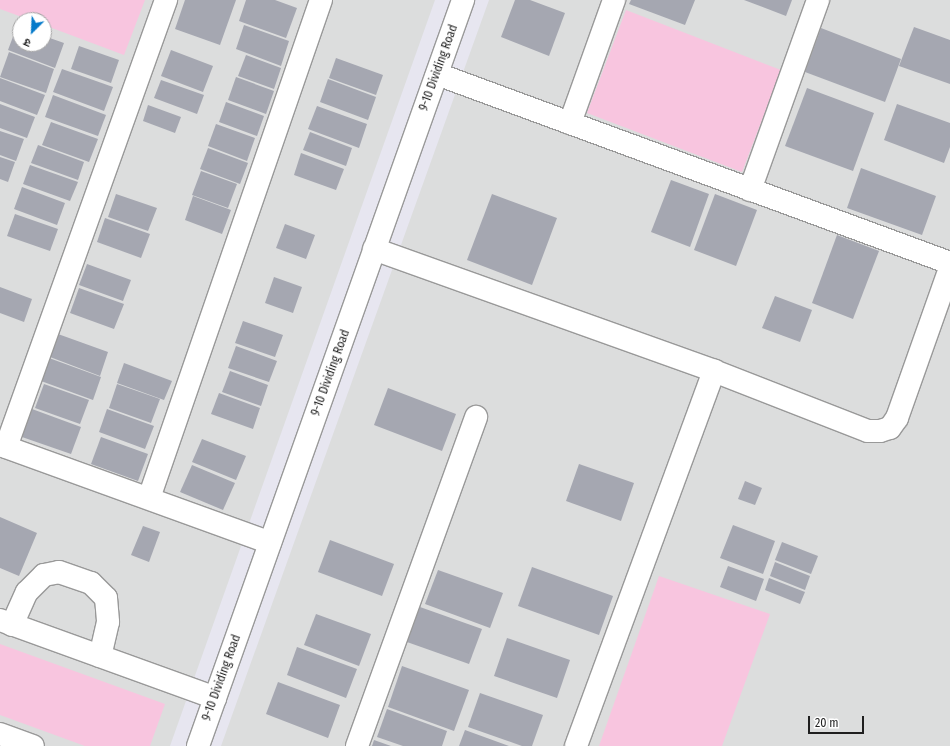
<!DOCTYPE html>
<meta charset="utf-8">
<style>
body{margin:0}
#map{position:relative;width:950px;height:746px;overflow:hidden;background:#e7e6f0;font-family:"Fira Sans Condensed","Noto Sans Devanagari",sans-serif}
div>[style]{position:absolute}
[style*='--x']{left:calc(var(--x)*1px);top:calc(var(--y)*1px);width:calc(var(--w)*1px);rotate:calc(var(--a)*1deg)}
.residential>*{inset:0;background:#dcdddd}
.park>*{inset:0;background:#f8c5df}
.building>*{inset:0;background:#a5a7b1}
.roads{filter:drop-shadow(1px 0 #999) drop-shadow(-1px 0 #999) drop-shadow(0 1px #999) drop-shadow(0 -1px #999)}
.minor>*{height:22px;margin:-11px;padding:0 11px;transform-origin:11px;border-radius:11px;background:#fff}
span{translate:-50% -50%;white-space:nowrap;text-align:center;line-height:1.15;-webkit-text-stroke:3px #fff;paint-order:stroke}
.street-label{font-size:12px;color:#1f1f1f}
.north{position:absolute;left:12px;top:12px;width:40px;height:40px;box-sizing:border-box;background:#fff;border:1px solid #a5a5a5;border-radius:50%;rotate:204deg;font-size:11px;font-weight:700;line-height:16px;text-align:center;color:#1f1f1f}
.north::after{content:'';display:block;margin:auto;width:14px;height:18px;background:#057aca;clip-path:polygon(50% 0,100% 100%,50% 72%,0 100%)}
.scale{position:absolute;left:808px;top:716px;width:56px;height:18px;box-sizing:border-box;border:2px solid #1f1f1f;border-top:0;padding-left:5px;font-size:12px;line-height:14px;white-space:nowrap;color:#1f1f1f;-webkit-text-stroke:3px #fff;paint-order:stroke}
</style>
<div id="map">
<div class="residential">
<i style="clip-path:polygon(evenodd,0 0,435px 0,170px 746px,0 746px,0 0,20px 20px,44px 20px,44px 44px,20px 44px,20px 20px)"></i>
<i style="clip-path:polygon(489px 0,950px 0,950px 746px,221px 746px)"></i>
</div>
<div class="park">
<i style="clip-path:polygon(0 0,145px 0,124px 55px,44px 25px,44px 20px,30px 20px,0 9px)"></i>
<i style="clip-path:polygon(626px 10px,781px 70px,742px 172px,587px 113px)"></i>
<i style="clip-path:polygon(659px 576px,770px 614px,722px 746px,599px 746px)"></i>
<i style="clip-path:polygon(0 644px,165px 704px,150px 746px,85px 746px,0 715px)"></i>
</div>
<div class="building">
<i style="clip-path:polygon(185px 0,236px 0,220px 45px,175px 29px)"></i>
<i style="clip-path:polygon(246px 0,275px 0,297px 8px,286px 38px,239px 21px)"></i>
<i style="clip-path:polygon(515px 0,530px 0,565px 13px,549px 56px,501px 37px)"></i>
<i style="clip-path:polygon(631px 0,695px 0,685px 25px,629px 4px)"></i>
<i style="clip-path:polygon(744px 0,792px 0,786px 16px)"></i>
<i style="clip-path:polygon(244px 25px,289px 41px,281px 66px,236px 49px)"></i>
<i style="clip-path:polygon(17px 26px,20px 27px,20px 44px,44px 44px,44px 36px,64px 43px,55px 68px,8px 50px)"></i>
<i style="clip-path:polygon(914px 27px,950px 40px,950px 84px,899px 66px)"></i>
<i style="clip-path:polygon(821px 28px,901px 59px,885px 102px,805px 72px)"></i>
<i style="clip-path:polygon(79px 46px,119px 60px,111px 83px,71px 69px)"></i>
<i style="clip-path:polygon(171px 50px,213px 66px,203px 92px,161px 76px)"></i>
<i style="clip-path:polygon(9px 52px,54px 69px,46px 93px,0 77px)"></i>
<i style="clip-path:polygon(246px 55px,281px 68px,274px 89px,238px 76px)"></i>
<i style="clip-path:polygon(336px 58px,383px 75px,376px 95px,329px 78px)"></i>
<i style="clip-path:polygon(62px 69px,113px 87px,104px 111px,53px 92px)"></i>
<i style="clip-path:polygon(236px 77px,274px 91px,266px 114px,228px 100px)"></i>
<i style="clip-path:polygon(0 78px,45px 95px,37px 115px,0 101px)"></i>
<i style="clip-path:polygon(328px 79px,376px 97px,368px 120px,320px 102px)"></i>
<i style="clip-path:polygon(161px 80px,204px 95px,197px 114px,154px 98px)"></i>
<i style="clip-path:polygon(807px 88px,874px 113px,853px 171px,785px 146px)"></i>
<i style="clip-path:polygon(53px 95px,106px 115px,98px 136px,45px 117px)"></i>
<i style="clip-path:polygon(226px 102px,264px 116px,257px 136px,219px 122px)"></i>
<i style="clip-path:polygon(0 104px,35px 117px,27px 138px,0 128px)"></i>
<i style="clip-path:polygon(897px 104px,950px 123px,950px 147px,944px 163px,884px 140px)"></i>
<i style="clip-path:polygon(148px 105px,181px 117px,175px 133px,143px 121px)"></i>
<i style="clip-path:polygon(317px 106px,367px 124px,359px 148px,308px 129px)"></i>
<i style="clip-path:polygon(51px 122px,98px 139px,89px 162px,42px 145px)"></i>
<i style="clip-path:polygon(216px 124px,255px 138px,247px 161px,208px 146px)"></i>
<i style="clip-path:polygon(0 131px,24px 139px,16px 161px,0 155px)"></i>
<i style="clip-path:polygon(310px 132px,352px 148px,346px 166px,303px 150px)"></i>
<i style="clip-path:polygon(38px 145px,84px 162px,78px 180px,31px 163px)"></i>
<i style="clip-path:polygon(208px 148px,248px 163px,240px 184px,200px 169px)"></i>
<i style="clip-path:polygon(301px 153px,344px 169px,336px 190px,294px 175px)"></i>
<i style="clip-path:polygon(0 157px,15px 162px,8px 182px,0 179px)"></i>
<i style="clip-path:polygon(30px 165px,78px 182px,70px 201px,23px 184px)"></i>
<i style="clip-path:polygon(861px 168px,936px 196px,922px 235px,847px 208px)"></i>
<i style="clip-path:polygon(201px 171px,237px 184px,228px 208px,192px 195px)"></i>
<i style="clip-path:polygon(671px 180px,709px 194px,690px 247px,651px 232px)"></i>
<i style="clip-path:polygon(22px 187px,65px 203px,57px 225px,14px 209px)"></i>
<i style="clip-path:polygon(116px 194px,157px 208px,148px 231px,108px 217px)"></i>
<i style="clip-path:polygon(492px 194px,557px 218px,532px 285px,467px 260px)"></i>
<i style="clip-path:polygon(715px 194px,757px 210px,736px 266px,694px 250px)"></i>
<i style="clip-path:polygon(193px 196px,231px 210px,222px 234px,185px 220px)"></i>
<i style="clip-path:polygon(15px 214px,58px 229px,50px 251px,7px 236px)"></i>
<i style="clip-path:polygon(105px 218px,150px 234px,141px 258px,97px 242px)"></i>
<i style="clip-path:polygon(285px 224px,315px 235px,306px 259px,276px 248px)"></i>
<i style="clip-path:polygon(837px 235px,879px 251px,853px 319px,812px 303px)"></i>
<i style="clip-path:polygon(87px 264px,131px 280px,123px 301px,79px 285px)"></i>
<i style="clip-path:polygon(274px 277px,302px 287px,293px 313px,265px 303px)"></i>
<i style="clip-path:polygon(0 287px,32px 299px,24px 322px,0 313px)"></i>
<i style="clip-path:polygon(79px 288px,124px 304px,114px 329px,70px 313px)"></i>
<i style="clip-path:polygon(775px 296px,812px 310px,800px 342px,762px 328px)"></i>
<i style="clip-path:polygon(243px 321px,283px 335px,275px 357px,235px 343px)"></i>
<i style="clip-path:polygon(58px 334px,108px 352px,100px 376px,50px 357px)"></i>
<i style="clip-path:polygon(236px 346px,277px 361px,269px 382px,228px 368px)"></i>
<i style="clip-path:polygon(49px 358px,101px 377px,93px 400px,41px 381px)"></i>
<i style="clip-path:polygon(124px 363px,172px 381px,164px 400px,117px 383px)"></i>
<i style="clip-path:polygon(230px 371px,268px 385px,261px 406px,222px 392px)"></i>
<i style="clip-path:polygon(44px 384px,89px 400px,80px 424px,35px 408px)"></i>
<i style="clip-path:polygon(117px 384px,160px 399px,151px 423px,109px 408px)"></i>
<i style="clip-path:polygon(388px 388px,456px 414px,442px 451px,374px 425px)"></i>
<i style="clip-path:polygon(219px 393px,260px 408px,253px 429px,211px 414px)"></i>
<i style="clip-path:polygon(32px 409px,81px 427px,71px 454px,22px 437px)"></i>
<i style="clip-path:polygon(107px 409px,154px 426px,145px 449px,99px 432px)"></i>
<i style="clip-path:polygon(101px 437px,148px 454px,138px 481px,91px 464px)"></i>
<i style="clip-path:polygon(202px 439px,246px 456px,236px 480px,192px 462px)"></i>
<i style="clip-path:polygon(579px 464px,634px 483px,621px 521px,566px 501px)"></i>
<i style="clip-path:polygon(192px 465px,235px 483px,223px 510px,180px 492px)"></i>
<i style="clip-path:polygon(745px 481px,762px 488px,755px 505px,738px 499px)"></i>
<i style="clip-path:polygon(0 517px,37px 533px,19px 576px,0 568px)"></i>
<i style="clip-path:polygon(733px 525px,775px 541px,763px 574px,720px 558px)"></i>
<i style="clip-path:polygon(143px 526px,160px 532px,149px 562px,131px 555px)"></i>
<i style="clip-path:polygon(330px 540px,394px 564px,382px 596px,318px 572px)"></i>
<i style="clip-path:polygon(782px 542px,818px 556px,811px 574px,775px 560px)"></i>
<i style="clip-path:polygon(775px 562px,810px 576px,805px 590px,770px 576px)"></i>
<i style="clip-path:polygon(728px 566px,764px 579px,756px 601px,720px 587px)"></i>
<i style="clip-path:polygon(532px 567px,613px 596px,599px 635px,518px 606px)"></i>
<i style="clip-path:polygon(438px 570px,503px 593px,490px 628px,425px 604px)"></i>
<i style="clip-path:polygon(769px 578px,805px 592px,800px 604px,765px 590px)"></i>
<i style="clip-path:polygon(420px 607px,482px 629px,469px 664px,407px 642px)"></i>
<i style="clip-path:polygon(316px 614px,371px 634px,359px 666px,304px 645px)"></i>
<i style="clip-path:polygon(507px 638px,570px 660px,557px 698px,494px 676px)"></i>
<i style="clip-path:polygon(297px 647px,357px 669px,346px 698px,287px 675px)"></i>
<i style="clip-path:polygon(402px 666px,469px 690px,454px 731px,388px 707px)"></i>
<i style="clip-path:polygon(278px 682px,340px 705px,328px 738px,266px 714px)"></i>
<i style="clip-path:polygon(480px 693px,543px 715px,532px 746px,522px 746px,468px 727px)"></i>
<i style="clip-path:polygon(387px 709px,447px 731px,442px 746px,403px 746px,377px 737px)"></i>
<i style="clip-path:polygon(465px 730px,509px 746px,459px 746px)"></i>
<i style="clip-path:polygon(374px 740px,391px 746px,372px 746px)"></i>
</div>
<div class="roads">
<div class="minor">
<i style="--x:437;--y:74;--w:547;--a:20.22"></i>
<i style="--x:570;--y:123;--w:131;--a:-70.3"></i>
<i style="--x:750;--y:190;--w:202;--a:-70.3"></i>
<i style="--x:374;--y:249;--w:361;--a:19.7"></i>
<i style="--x:714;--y:371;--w:165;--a:21.3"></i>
<i style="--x:868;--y:431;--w:12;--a:0"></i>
<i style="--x:880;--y:431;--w:10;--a:-17"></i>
<i style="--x:890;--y:428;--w:12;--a:-55"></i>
<i style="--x:897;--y:418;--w:159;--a:-70.5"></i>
<i style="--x:0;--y:445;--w:287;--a:19.9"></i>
<i style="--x:6;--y:447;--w:475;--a:-70.3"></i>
<i style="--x:149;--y:498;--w:527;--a:-70.95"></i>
<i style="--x:0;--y:620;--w:229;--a:19.9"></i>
<i style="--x:12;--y:625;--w:36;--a:-66"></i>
<i style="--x:27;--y:592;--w:24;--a:-45"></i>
<i style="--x:44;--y:575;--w:15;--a:-11"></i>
<i style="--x:59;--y:572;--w:34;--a:19"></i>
<i style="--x:91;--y:583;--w:21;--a:45"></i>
<i style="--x:106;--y:598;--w:24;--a:85"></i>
<i style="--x:108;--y:622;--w:35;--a:103"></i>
<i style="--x:0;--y:734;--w:35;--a:20"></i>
<i style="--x:198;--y:746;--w:792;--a:-70.44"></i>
<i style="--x:357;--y:746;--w:350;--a:-70.1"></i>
<i style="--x:576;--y:746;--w:400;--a:-69.8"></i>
</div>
</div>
<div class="street-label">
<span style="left:439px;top:68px;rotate:-70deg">9-10 Dividing Road</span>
<span style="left:331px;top:373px;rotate:-70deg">9-10 Dividing Road</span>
<span style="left:222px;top:678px;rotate:-70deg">9-10 Dividing Road</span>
</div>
<div class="north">उ</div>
<div class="scale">20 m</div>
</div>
